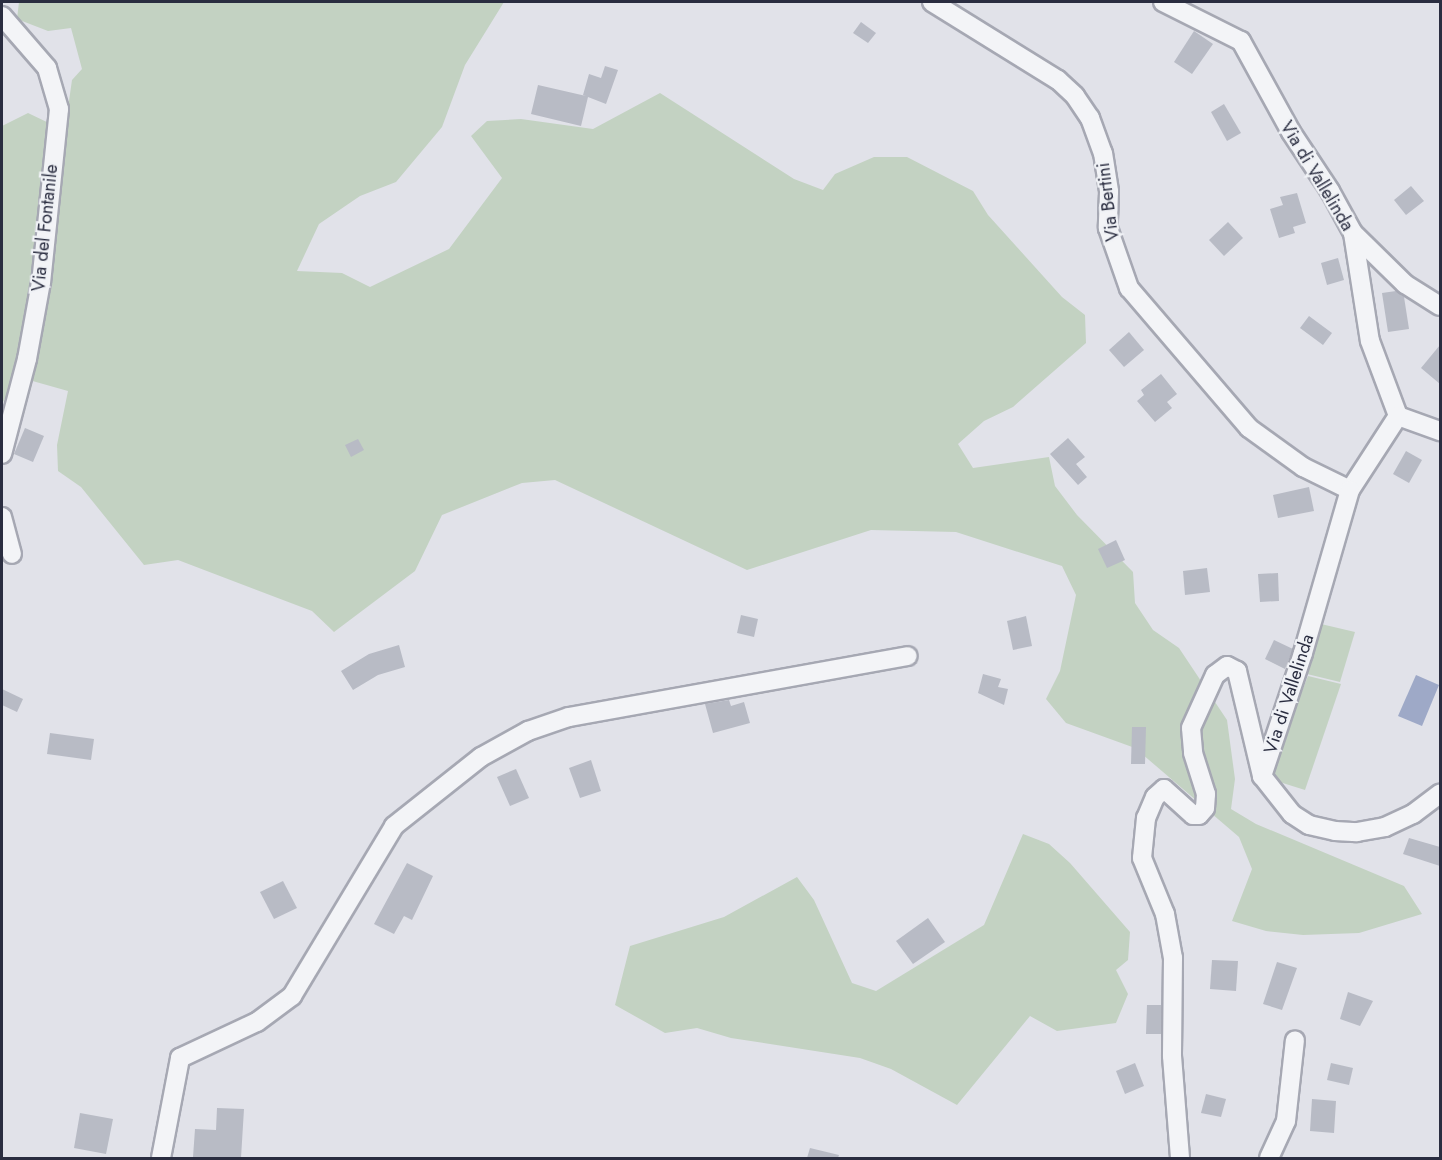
<!DOCTYPE html>
<style>
body{margin:0}
#map{position:relative;width:1442px;height:1160px;overflow:hidden;background:#e1e2e9;font-family:Jost,sans-serif}
div>[style]{position:absolute}
[style*='--x']{left:calc(var(--x)*1px);top:calc(var(--y)*1px);width:calc(var(--w)*1px);rotate:calc(var(--a)*1deg)}
.green>*{inset:0;background:#c3d2c2}
.water>*{inset:0;background:#9ea9c7}
.building>*{inset:0;background:#b8bbc5}
.roads{filter:drop-shadow(2px 0 #a6a8b3) drop-shadow(-2px 0 #a6a8b3) drop-shadow(0 2px #a6a8b3) drop-shadow(0 -2px #a6a8b3)}
.minor>*{height:18px;margin:-9px;padding:0 9px;transform-origin:9px;border-radius:9px;background:#f3f4f7}
span{translate:-50% -50%;white-space:nowrap;text-align:center;line-height:1.15;-webkit-text-stroke:4.5px #f0f2f6;paint-order:stroke}
.street-label{font-size:18px;color:#2a2d40}
.frame{position:absolute;inset:0;border:3px solid #2a2d40;pointer-events:none}
</style>
<div id="map">
<div class="green">
<i style="clip-path:polygon(19px 2px,504px 2px,465px 65px,442px 127px,396px 182px,360px 196px,319px 224px,297px 271px,342px 273px,370px 287px,449px 249px,502px 178px,471px 136px,487px 121px,521px 119px,593px 129px,660px 93px,794px 179px,823px 190px,835px 174px,874px 157px,907px 157px,973px 191px,988px 215px,1062px 297px,1085px 315px,1086px 343px,1013px 407px,984px 421px,958px 444px,973px 468px,1049px 457px,1055px 486px,1077px 515px,1133px 572px,1135px 603px,1153px 630px,1179px 648px,1227px 720px,1235px 779px,1231px 809px,1256px 824px,1404px 886px,1422px 914px,1359px 933px,1303px 935px,1266px 931px,1232px 921px,1252px 869px,1239px 837px,1135px 748px,1066px 723px,1046px 699px,1060px 671px,1076px 595px,1062px 566px,956px 532px,871px 530px,747px 570px,555px 480px,522px 483px,442px 515px,415px 571px,334px 632px,312px 611px,178px 560px,144px 565px,81px 487px,58px 471px,57px 445px,68px 391px,29px 380px,72px 80px,82px 69px,71px 28px,48px 31px,17px 19px)"></i>
<i style="clip-path:polygon(28px 113px,53px 125px,41px 183px,35px 266px,11px 387px,2px 404px,2px 126px)"></i>
<i style="clip-path:polygon(1321px 624px,1355px 632px,1340px 682px,1307px 674px)"></i>
<i style="clip-path:polygon(1308px 676px,1341px 684px,1305px 790px,1267px 778px)"></i>
<i style="clip-path:polygon(1023px 834px,1049px 844px,1070px 863px,1130px 932px,1128px 960px,1116px 970px,1128px 994px,1116px 1023px,1057px 1031px,1030px 1016px,957px 1105px,891px 1069px,860px 1058px,731px 1038px,697px 1028px,665px 1033px,615px 1005px,630px 946px,724px 917px,797px 877px,814px 900px,852px 983px,876px 991px,984px 925px)"></i>
</div>
<div class="water">
<i style="clip-path:polygon(1416px 675px,1439px 685px,1422px 726px,1398px 716px)"></i>
</div>
<div class="building">
<i style="clip-path:polygon(861px 22px,876px 33px,868px 43px,853px 33px)"></i>
<i style="clip-path:polygon(1194px 31px,1213px 44px,1192px 74px,1174px 62px)"></i>
<i style="clip-path:polygon(605px 66px,618px 70px,606px 104px,588px 97px,581px 126px,531px 114px,538px 85px,586px 96px,583px 95px,589px 74px,601px 78px)"></i>
<i style="clip-path:polygon(1224px 104px,1241px 133px,1227px 141px,1211px 112px)"></i>
<i style="clip-path:polygon(1411px 186px,1424px 201px,1406px 215px,1394px 200px)"></i>
<i style="clip-path:polygon(1297px 193px,1306px 223px,1293px 227px,1295px 233px,1279px 238px,1270px 209px,1283px 205px,1280px 197px)"></i>
<i style="clip-path:polygon(1228px 222px,1243px 238px,1224px 256px,1209px 240px)"></i>
<i style="clip-path:polygon(1338px 258px,1344px 280px,1327px 285px,1321px 263px)"></i>
<i style="clip-path:polygon(1396px 291px,1404px 297px,1409px 329px,1388px 332px,1382px 293px)"></i>
<i style="clip-path:polygon(1309px 316px,1332px 333px,1323px 345px,1300px 328px)"></i>
<i style="clip-path:polygon(1129px 332px,1144px 350px,1124px 367px,1109px 350px)"></i>
<i style="clip-path:polygon(1440px 345px,1440px 384px,1421px 368px)"></i>
<i style="clip-path:polygon(1161px 374px,1177px 394px,1167px 402px,1172px 408px,1155px 422px,1137px 401px,1144px 395px,1141px 390px)"></i>
<i style="clip-path:polygon(25px 428px,44px 436px,33px 462px,14px 454px)"></i>
<i style="clip-path:polygon(1068px 438px,1085px 457px,1076px 464px,1087px 477px,1078px 485px,1050px 454px)"></i>
<i style="clip-path:polygon(358px 439px,364px 450px,351px 457px,345px 445px)"></i>
<i style="clip-path:polygon(1406px 451px,1422px 460px,1409px 483px,1393px 474px)"></i>
<i style="clip-path:polygon(1309px 487px,1314px 511px,1278px 518px,1273px 495px)"></i>
<i style="clip-path:polygon(1116px 540px,1125px 560px,1107px 568px,1098px 549px)"></i>
<i style="clip-path:polygon(1207px 568px,1210px 592px,1185px 595px,1183px 571px)"></i>
<i style="clip-path:polygon(1278px 573px,1279px 601px,1260px 602px,1258px 574px)"></i>
<i style="clip-path:polygon(741px 615px,758px 619px,754px 637px,737px 633px)"></i>
<i style="clip-path:polygon(1026px 616px,1032px 646px,1013px 650px,1007px 621px)"></i>
<i style="clip-path:polygon(1274px 640px,1293px 649px,1285px 669px,1265px 659px)"></i>
<i style="clip-path:polygon(399px 645px,405px 667px,378px 675px,353px 690px,341px 671px,369px 654px)"></i>
<i style="clip-path:polygon(983px 674px,1001px 679px,998px 687px,1008px 689px,1004px 705px,978px 693px)"></i>
<i style="clip-path:polygon(2px 689px,23px 699px,17px 712px,2px 705px)"></i>
<i style="clip-path:polygon(729px 700px,731px 706px,744px 702px,750px 723px,713px 733px,705px 704px)"></i>
<i style="clip-path:polygon(1132px 727px,1146px 727px,1145px 764px,1131px 764px)"></i>
<i style="clip-path:polygon(50px 733px,94px 739px,91px 760px,47px 754px)"></i>
<i style="clip-path:polygon(591px 760px,601px 791px,580px 798px,569px 768px)"></i>
<i style="clip-path:polygon(516px 769px,529px 798px,510px 806px,497px 777px)"></i>
<i style="clip-path:polygon(1409px 838px,1440px 847px,1440px 866px,1403px 854px)"></i>
<i style="clip-path:polygon(407px 863px,433px 876px,412px 920px,404px 916px,394px 934px,374px 924px)"></i>
<i style="clip-path:polygon(283px 881px,297px 908px,274px 919px,260px 892px)"></i>
<i style="clip-path:polygon(928px 918px,945px 942px,913px 964px,896px 941px)"></i>
<i style="clip-path:polygon(1212px 960px,1238px 961px,1236px 991px,1210px 989px)"></i>
<i style="clip-path:polygon(1277px 962px,1297px 968px,1282px 1010px,1263px 1004px)"></i>
<i style="clip-path:polygon(1348px 992px,1373px 1001px,1360px 1026px,1340px 1019px)"></i>
<i style="clip-path:polygon(1147px 1005px,1161px 1005px,1161px 1034px,1146px 1034px)"></i>
<i style="clip-path:polygon(1135px 1063px,1144px 1086px,1125px 1094px,1116px 1071px)"></i>
<i style="clip-path:polygon(1331px 1063px,1353px 1068px,1349px 1085px,1327px 1080px)"></i>
<i style="clip-path:polygon(1206px 1094px,1226px 1099px,1221px 1117px,1201px 1113px)"></i>
<i style="clip-path:polygon(1312px 1099px,1336px 1101px,1334px 1133px,1310px 1131px)"></i>
<i style="clip-path:polygon(217px 1108px,244px 1109px,241px 1158px,193px 1157px,195px 1129px,216px 1130px)"></i>
<i style="clip-path:polygon(80px 1113px,113px 1119px,106px 1154px,74px 1148px)"></i>
<i style="clip-path:polygon(810px 1148px,839px 1155px,838px 1158px,807px 1158px)"></i>
</div>
<div class="roads">
<div class="minor">
<i style="--x:932;--y:2;--w:148;--a:31.8"></i>
<i style="--x:1058;--y:80;--w:23;--a:43"></i>
<i style="--x:1075;--y:96;--w:27;--a:56"></i>
<i style="--x:1090;--y:118;--w:37;--a:70"></i>
<i style="--x:1103;--y:153;--w:39;--a:81"></i>
<i style="--x:1109;--y:192;--w:36;--a:92"></i>
<i style="--x:1108;--y:228;--w:64;--a:70.7"></i>
<i style="--x:1129;--y:288;--w:184;--a:49.4"></i>
<i style="--x:1249;--y:428;--w:67;--a:35.8"></i>
<i style="--x:1303;--y:467;--w:52;--a:26.1"></i>
<i style="--x:1163;--y:2;--w:87;--a:26.6"></i>
<i style="--x:1241;--y:41;--w:104;--a:61.2"></i>
<i style="--x:1291;--y:132;--w:71;--a:56.5"></i>
<i style="--x:1330;--y:191;--w:48;--a:61.3"></i>
<i style="--x:1353;--y:233;--w:109;--a:81.1"></i>
<i style="--x:1370;--y:341;--w:80;--a:69.5"></i>
<i style="--x:1398;--y:416;--w:88;--a:123"></i>
<i style="--x:1350;--y:490;--w:170;--a:106.1"></i>
<i style="--x:1303;--y:653;--w:130;--a:108.4"></i>
<i style="--x:1262;--y:776;--w:108;--a:-103.4"></i>
<i style="--x:1237;--y:671;--w:11;--a:-153"></i>
<i style="--x:1227;--y:666;--w:15;--a:143"></i>
<i style="--x:1215;--y:675;--w:58;--a:114.4"></i>
<i style="--x:1191;--y:728;--w:25;--a:85"></i>
<i style="--x:1193;--y:753;--w:43;--a:72.4"></i>
<i style="--x:1206;--y:794;--w:14;--a:94"></i>
<i style="--x:1205;--y:808;--w:9;--a:131"></i>
<i style="--x:1199;--y:815;--w:6;--a:180"></i>
<i style="--x:1193;--y:815;--w:39;--a:-138"></i>
<i style="--x:1164;--y:789;--w:12;--a:138"></i>
<i style="--x:1155;--y:797;--w:23;--a:113"></i>
<i style="--x:1146;--y:818;--w:40;--a:95.7"></i>
<i style="--x:1142;--y:858;--w:61;--a:67.7"></i>
<i style="--x:1165;--y:914;--w:45;--a:79.7"></i>
<i style="--x:1173;--y:958;--w:98;--a:90.6"></i>
<i style="--x:1172;--y:1056;--w:102;--a:85.5"></i>
<i style="--x:2;--y:16;--w:69;--a:49.1"></i>
<i style="--x:47;--y:68;--w:43;--a:73.7"></i>
<i style="--x:59;--y:109;--w:174;--a:95.9"></i>
<i style="--x:41;--y:282;--w:78;--a:100.3"></i>
<i style="--x:27;--y:359;--w:98;--a:104.7"></i>
<i style="--x:1353;--y:233;--w:73;--a:44.4"></i>
<i style="--x:1405;--y:284;--w:41;--a:32.2"></i>
<i style="--x:1398;--y:416;--w:45;--a:19.7"></i>
<i style="--x:2;--y:517;--w:38;--a:75"></i>
<i style="--x:1262;--y:776;--w:48;--a:51.7"></i>
<i style="--x:1292;--y:814;--w:20;--a:33"></i>
<i style="--x:1309;--y:825;--w:27;--a:13"></i>
<i style="--x:1335;--y:831;--w:22;--a:3"></i>
<i style="--x:1357;--y:832;--w:28;--a:-10"></i>
<i style="--x:1385;--y:827;--w:31;--a:-25"></i>
<i style="--x:1413;--y:814;--w:34;--a:-37"></i>
<i style="--x:161;--y:1158;--w:102;--a:-79.2"></i>
<i style="--x:180;--y:1058;--w:85;--a:-25.1"></i>
<i style="--x:257;--y:1022;--w:44;--a:-36.6"></i>
<i style="--x:292;--y:996;--w:198;--a:-59"></i>
<i style="--x:394;--y:826;--w:111;--a:-38.4"></i>
<i style="--x:481;--y:757;--w:54;--a:-29"></i>
<i style="--x:528;--y:731;--w:43;--a:-18.9"></i>
<i style="--x:569;--y:717;--w:344;--a:-10.2"></i>
<i style="--x:1269;--y:1158;--w:41;--a:-65.3"></i>
<i style="--x:1286;--y:1121;--w:81;--a:-83.7"></i>
</div>
</div>
<div class="street-label">
<span style="left:1317px;top:176px;rotate:59deg">Via di Vallelinda</span>
<span style="left:1108px;top:202px;rotate:-97deg">Via Bertini</span>
<span style="left:45px;top:228px;rotate:-84deg">Via del Fontanile</span>
<span style="left:1289px;top:694px;rotate:-72deg">Via di Vallelinda</span>
</div>
<div class="frame"></div>
</div>
